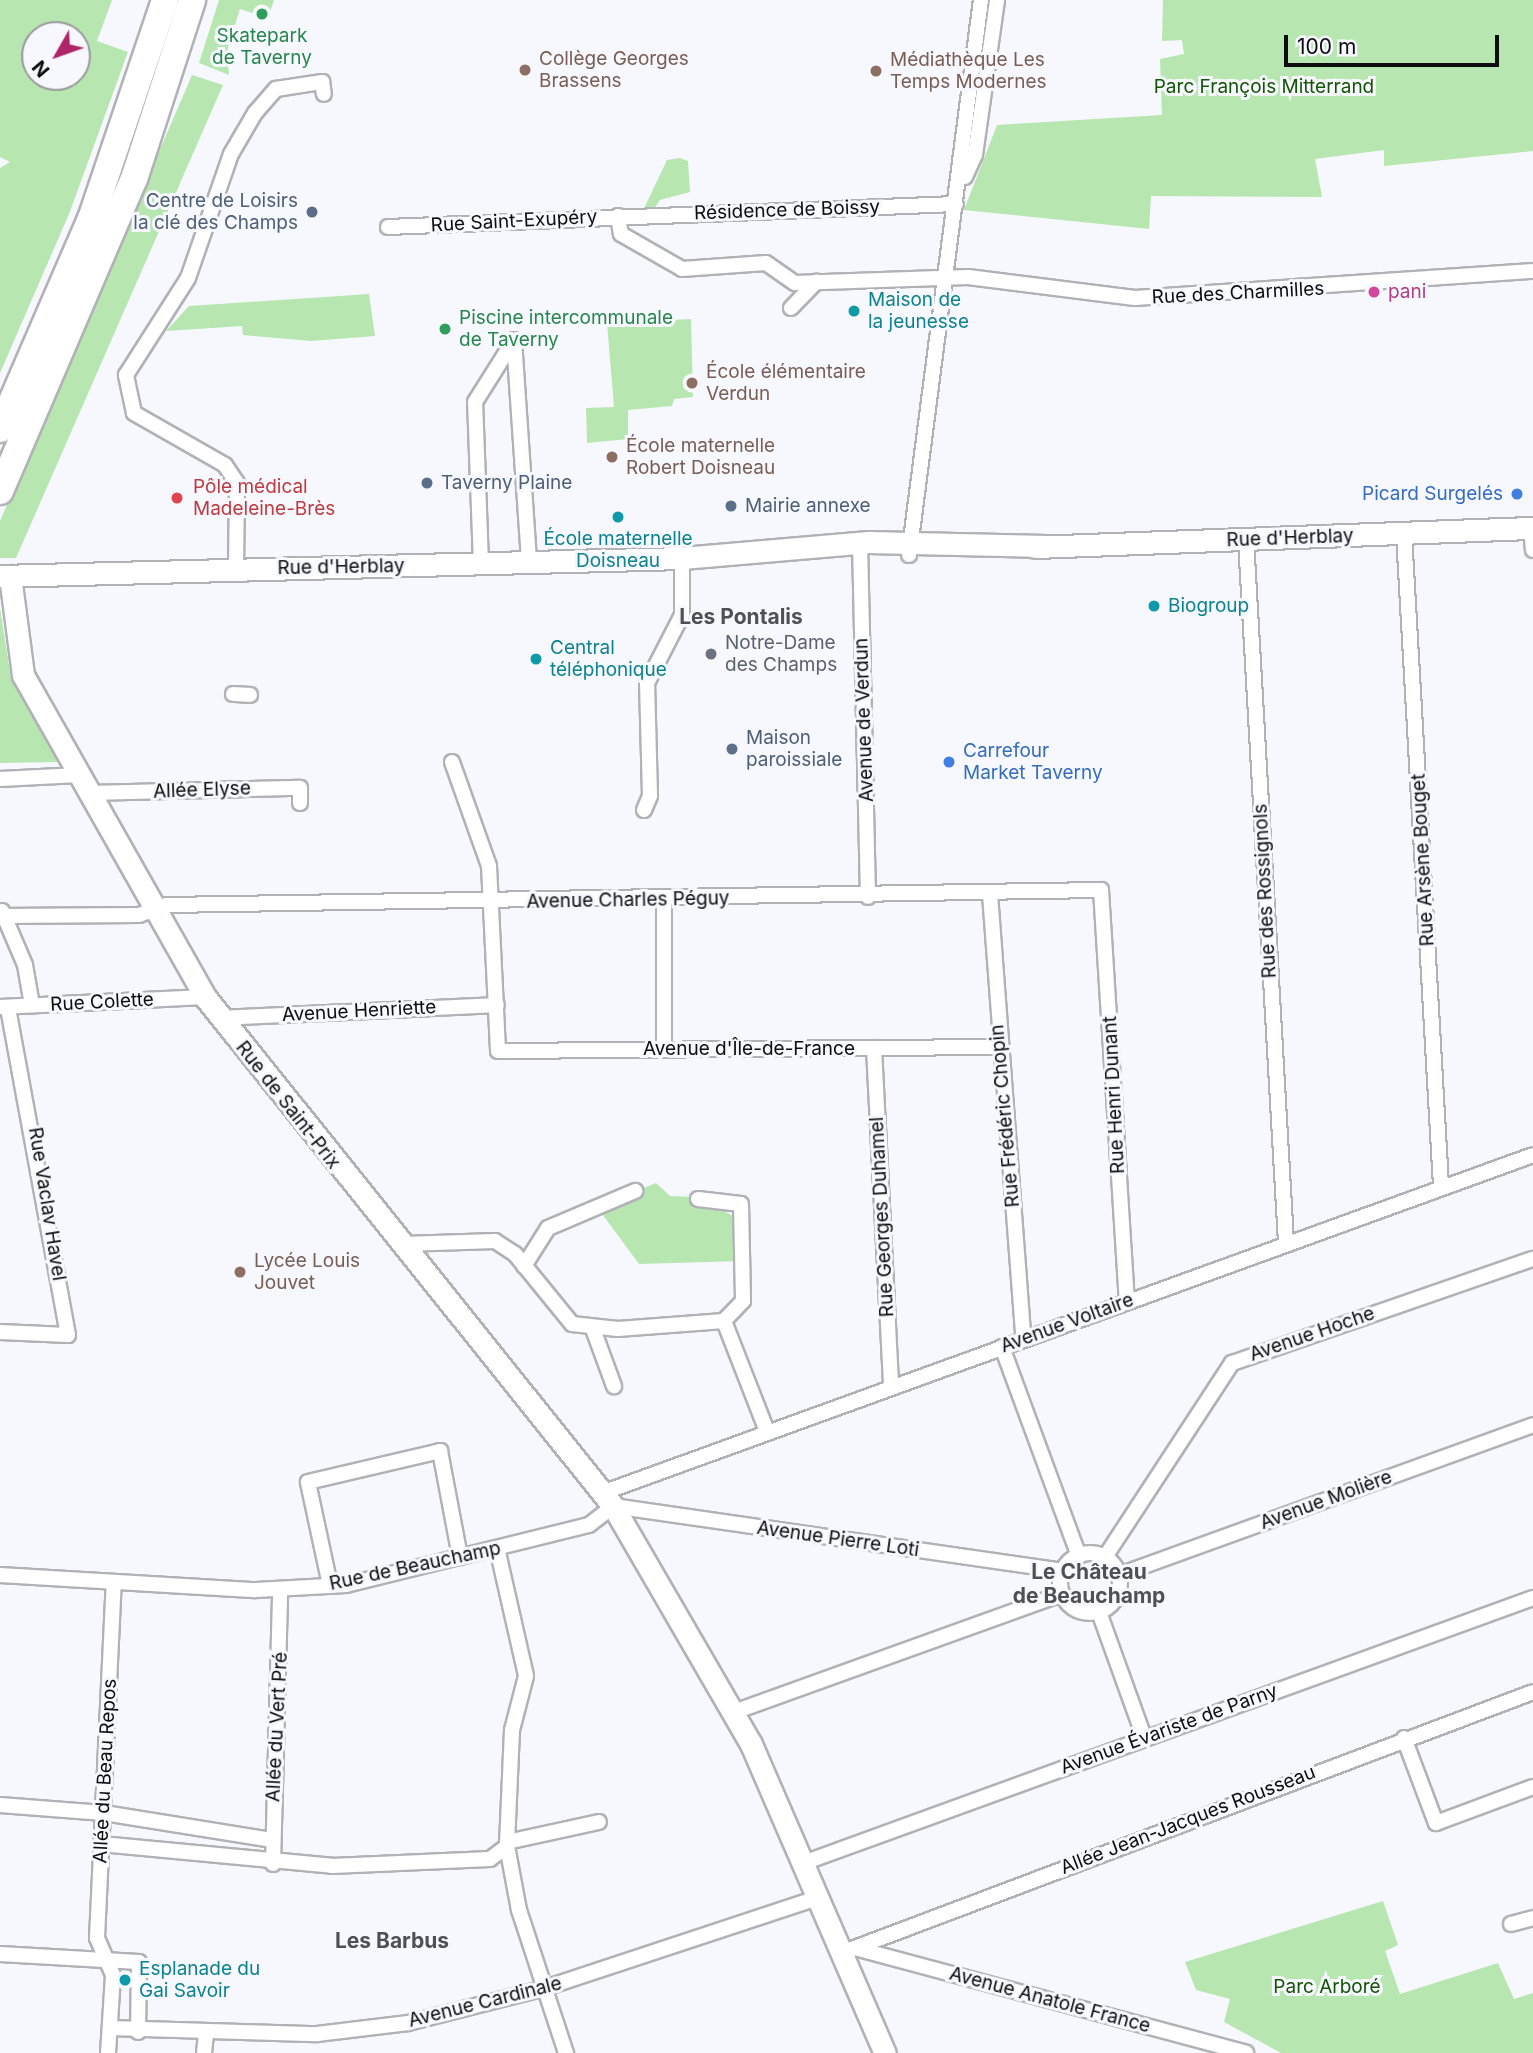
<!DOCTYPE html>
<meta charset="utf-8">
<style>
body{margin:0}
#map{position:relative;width:1533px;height:2053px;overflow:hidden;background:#f6f8fd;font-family:Inter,sans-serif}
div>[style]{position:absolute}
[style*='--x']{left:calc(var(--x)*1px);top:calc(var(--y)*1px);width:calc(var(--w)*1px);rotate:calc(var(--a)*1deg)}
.green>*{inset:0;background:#b8e6b1}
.roads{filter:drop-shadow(2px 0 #b0b2b6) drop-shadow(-2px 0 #b0b2b6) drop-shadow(0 2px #b0b2b6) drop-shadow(0 -2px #b0b2b6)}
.street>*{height:14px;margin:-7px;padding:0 7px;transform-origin:7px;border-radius:7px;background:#fff}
.street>.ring{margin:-7px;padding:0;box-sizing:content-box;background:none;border:14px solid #fff;border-radius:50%}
.secondary>*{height:21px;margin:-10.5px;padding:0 10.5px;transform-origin:10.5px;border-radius:10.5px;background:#fff}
.highway>*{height:26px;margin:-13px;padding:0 13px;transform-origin:13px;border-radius:13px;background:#fff}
.dots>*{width:19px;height:19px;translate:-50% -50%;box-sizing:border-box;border:4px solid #f6f8fd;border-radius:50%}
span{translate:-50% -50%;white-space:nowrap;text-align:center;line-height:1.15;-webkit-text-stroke:6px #f6f8fd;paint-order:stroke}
.leisure-label{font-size:19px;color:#27864d}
.left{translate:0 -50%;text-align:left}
.education-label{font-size:19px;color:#785e54}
.park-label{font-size:19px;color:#145406}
.service-label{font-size:19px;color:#4e5e75}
.right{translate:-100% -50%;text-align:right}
.street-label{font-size:19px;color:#0d0d0f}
.hotel-label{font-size:19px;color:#b23c85}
.culture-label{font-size:19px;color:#0d838f}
.health-label{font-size:19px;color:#be3a42}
.shop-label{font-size:19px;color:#366cbe}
.worship-label{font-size:19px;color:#5b616d}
.neighbourhood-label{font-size:21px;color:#4f5054;font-weight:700}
.north{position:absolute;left:21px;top:21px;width:70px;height:70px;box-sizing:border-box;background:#f6f8fd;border:2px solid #999a9e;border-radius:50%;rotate:230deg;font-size:19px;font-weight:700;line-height:28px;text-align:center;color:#0d0d0f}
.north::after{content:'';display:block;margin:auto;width:24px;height:32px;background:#af2668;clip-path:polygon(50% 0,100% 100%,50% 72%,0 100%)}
.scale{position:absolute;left:1284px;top:35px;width:215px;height:32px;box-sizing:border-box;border:4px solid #0d0d0f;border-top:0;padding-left:9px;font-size:21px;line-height:24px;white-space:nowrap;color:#0d0d0f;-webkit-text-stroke:5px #f6f8fd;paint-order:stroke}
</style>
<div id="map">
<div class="green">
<i style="clip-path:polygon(evenodd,0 0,112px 0,97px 41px,128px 52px,69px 214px,0 373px,0 168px,10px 162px,0 157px,0 0,35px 35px,77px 35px,77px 77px,35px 77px,35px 35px)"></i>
<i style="clip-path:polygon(219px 0,274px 0,268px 18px,240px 9px,227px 51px,229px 75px,199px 63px)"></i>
<i style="clip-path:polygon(1163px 0,1533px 0,1533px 151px,1384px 166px,1384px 150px,1315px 159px,1322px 197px,1151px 196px,1149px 229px,964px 210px,997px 125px,1162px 115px,1160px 59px,1184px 54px,1182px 40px,1162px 41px)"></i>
<i style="clip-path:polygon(192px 75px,223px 85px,16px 558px,0 558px,0 521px)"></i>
<i style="clip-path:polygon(680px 158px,688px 161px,690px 192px,660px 200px,650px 215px,640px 217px,667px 160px)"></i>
<i style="clip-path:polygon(369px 294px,375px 336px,311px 341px,243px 335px,242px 326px,166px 331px,189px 306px)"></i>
<i style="clip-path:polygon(691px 319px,693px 397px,674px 399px,672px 406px,628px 410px,628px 439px,587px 443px,586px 408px,614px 407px,607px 323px)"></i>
<i style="clip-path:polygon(0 608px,11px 678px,58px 762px,0 763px)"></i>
<i style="clip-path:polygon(656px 1183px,670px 1196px,696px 1197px,735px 1217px,742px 1261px,639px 1264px,597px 1207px)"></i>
<i style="clip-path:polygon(1383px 1901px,1398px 1945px,1385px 1951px,1400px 1994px,1498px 1963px,1514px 1999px,1533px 1993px,1533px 2053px,1281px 2053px,1224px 2022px,1230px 1999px,1196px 1990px,1185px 1962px)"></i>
</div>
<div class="roads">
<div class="street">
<i style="--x:965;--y:177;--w:24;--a:-66"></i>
<i style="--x:975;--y:155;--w:157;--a:-81.9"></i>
<i style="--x:618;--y:216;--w:18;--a:81"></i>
<i style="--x:621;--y:234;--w:70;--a:29.8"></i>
<i style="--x:682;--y:269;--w:84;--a:-4.1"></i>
<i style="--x:766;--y:263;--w:35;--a:35"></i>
<i style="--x:795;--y:283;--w:173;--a:-2"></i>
<i style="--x:968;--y:277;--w:168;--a:7.2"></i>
<i style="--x:1135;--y:298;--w:399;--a:-3.9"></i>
<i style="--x:388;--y:227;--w:568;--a:-2.32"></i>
<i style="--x:791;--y:308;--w:37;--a:-46"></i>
<i style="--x:1531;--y:528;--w:22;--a:85"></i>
<i style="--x:1404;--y:534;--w:653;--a:86.75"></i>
<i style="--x:1246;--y:540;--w:703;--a:86.74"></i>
<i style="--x:860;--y:543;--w:354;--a:88.7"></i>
<i style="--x:909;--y:555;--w:560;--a:-82.61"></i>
<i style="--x:481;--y:564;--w:162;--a:-92.1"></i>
<i style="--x:475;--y:402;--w:73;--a:-57.8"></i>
<i style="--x:514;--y:340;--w:223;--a:86.1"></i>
<i style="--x:236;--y:569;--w:86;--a:-89.3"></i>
<i style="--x:237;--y:483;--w:22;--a:-124"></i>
<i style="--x:225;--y:465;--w:105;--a:-150.3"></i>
<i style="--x:134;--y:413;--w:39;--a:-102"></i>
<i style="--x:126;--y:375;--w:115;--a:-57.4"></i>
<i style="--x:188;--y:278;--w:131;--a:-70.9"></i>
<i style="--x:231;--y:154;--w:48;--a:-59.7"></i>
<i style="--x:255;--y:113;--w:32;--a:-49"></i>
<i style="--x:276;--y:89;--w:47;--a:-8.7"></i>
<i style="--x:322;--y:82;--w:12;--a:81"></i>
<i style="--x:233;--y:694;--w:17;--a:3"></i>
<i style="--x:452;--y:762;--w:110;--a:70.4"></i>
<i style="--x:489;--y:866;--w:185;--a:87.2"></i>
<i style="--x:498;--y:1051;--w:501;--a:-0.46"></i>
<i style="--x:0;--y:779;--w:79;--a:-2.9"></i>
<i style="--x:89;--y:793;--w:211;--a:-1.4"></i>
<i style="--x:300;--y:788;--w:15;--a:90"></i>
<i style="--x:644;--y:810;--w:15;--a:-67"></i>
<i style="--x:650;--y:796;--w:113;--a:-91.5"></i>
<i style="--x:647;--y:683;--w:76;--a:-62.8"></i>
<i style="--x:682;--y:615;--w:57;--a:-90"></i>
<i style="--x:990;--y:894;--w:445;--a:85.7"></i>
<i style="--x:2;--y:911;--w:59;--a:66.9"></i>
<i style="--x:25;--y:965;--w:41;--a:80.1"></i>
<i style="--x:0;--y:916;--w:139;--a:-0.4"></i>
<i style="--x:139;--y:915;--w:29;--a:-20"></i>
<i style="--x:166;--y:905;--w:935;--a:-0.92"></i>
<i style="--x:1101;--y:890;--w:411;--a:86.4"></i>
<i style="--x:0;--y:1007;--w:205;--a:-2.8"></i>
<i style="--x:221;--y:1018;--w:276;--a:-2.7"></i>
<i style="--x:874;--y:1048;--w:338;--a:87.1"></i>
<i style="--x:664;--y:1049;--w:151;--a:-90"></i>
<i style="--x:698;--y:1199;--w:43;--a:6.6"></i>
<i style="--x:741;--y:1204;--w:97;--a:88.8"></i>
<i style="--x:743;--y:1301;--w:28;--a:134"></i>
<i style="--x:403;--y:1244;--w:92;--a:-1.9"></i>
<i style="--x:495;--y:1241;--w:24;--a:33"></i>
<i style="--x:515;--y:1254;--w:90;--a:50.8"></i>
<i style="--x:572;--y:1324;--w:46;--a:6.2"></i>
<i style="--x:618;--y:1329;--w:106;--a:-4.3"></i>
<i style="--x:724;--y:1321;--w:116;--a:68.7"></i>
<i style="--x:524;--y:1266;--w:45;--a:-57.7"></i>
<i style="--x:548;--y:1228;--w:95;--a:-23"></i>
<i style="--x:593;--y:1329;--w:61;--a:69.8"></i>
<i style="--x:0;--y:1332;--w:68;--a:2.5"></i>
<i style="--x:68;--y:1335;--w:333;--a:-100.4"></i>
<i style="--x:1002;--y:1347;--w:223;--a:69.8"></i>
<i style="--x:602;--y:1493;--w:990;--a:-19.95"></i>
<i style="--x:497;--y:1548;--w:131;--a:77.2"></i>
<i style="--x:526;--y:1676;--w:56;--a:104.5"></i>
<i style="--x:512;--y:1730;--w:116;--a:92.5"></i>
<i style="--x:507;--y:1846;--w:65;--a:79.4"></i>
<i style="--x:519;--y:1910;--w:151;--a:71.8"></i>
<i class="ring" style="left:1060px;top:1553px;width:46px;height:46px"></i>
<i style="--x:1105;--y:1557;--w:232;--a:-56.8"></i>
<i style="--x:1232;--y:1363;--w:318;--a:-19.1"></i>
<i style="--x:0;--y:1575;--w:256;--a:3.4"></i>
<i style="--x:256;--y:1590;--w:90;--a:-3.2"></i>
<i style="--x:346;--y:1585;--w:250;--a:-13.9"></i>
<i style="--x:589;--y:1525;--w:31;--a:-38"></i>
<i style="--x:613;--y:1506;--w:455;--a:8.2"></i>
<i style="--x:1119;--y:1575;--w:440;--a:-19.9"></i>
<i style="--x:330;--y:1585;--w:105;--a:-102.1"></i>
<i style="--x:308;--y:1482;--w:136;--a:-13.2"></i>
<i style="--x:440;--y:1451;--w:108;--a:79.3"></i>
<i style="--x:1099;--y:1612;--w:133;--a:70.2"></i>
<i style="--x:734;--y:1712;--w:349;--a:-19.8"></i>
<i style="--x:1404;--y:1738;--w:91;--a:69.4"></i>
<i style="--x:1436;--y:1823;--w:103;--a:-20.4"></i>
<i style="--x:0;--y:1805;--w:104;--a:4.4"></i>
<i style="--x:104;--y:1813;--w:171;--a:9.1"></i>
<i style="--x:507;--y:1842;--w:94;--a:-12.3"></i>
<i style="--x:101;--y:1844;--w:232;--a:5.4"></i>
<i style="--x:332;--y:1866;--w:158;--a:-2.5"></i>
<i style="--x:490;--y:1859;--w:21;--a:-37"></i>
<i style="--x:806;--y:1862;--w:773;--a:-19.96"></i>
<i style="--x:273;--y:1864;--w:274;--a:-88.5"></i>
<i style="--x:1511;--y:1924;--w:23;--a:-15"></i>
<i style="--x:855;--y:1948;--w:405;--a:15"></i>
<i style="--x:844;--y:1952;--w:736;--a:-20.67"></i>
<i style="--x:0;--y:1954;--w:139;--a:3.3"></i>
<i style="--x:139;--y:1962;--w:70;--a:90.8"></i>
<i style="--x:110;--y:2028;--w:207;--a:1.7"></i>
<i style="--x:317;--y:2034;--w:92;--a:-6.9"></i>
<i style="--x:408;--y:2023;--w:141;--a:-14.3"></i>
<i style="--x:545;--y:1988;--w:290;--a:-18.3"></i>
<i style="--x:108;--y:2053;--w:78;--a:-86.3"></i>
<i style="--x:113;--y:1975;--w:40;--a:-113.4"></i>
<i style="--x:97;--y:1938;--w:356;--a:-87.3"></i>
<i style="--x:204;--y:2053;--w:18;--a:-84"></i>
</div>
<div class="secondary">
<i style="--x:1035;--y:547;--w:498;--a:-2.2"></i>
<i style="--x:0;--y:576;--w:682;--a:-1.51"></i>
<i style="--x:682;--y:558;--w:187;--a:-4.9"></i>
<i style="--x:868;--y:542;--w:178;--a:1.3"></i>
<i style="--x:10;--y:576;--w:100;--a:82.5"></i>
<i style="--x:23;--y:675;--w:370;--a:60.5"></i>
<i style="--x:205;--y:997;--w:652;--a:51.29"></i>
<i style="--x:613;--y:1506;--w:275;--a:59.9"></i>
<i style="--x:751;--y:1744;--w:337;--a:66.6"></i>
</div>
<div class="highway">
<i style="--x:0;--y:429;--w:229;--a:-66.6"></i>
<i style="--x:91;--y:219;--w:231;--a:-71.3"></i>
<i style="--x:0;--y:491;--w:340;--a:-66.8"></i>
<i style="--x:134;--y:179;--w:188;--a:-72"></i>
</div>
</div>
<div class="dots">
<i style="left:262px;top:14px;background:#2e9e5b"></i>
<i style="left:525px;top:70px;background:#8d6e63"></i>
<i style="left:876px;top:71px;background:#8d6e63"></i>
<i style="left:312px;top:212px;background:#5c6f8a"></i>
<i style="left:1374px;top:292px;background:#d1479c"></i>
<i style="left:854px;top:311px;background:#0f9aa8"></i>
<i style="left:445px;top:329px;background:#2e9e5b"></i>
<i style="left:692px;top:383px;background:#8d6e63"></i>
<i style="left:612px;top:457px;background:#8d6e63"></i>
<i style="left:427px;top:483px;background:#5c6f8a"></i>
<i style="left:1517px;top:494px;background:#3f7fe0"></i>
<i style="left:177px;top:498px;background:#e0444e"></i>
<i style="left:731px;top:506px;background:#5c6f8a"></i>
<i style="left:618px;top:517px;background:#0f9aa8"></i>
<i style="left:1154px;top:606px;background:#0f9aa8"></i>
<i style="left:711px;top:654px;background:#6b7280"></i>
<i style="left:536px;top:659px;background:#0f9aa8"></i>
<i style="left:732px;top:749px;background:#5c6f8a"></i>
<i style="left:949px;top:762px;background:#3f7fe0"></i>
<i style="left:240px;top:1272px;background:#8d6e63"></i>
<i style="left:125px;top:1980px;background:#0f9aa8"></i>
</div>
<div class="leisure-label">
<span style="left:262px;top:47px">Skatepark<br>de Taverny</span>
<span class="left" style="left:459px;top:329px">Piscine intercommunale<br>de Taverny</span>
</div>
<div class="education-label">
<span class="left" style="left:539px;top:70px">Collège Georges<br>Brassens</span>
<span class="left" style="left:890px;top:71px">Médiathèque Les<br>Temps Modernes</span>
<span class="left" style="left:706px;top:383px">École élémentaire<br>Verdun</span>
<span class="left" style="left:626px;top:457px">École maternelle<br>Robert Doisneau</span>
<span class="left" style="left:254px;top:1272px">Lycée Louis<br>Jouvet</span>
</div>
<div class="park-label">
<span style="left:1264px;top:87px">Parc François Mitterrand</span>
<span style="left:1327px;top:1987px">Parc Arboré</span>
</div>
<div class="service-label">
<span class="right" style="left:298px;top:212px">Centre de Loisirs<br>la clé des Champs</span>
<span class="left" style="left:441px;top:483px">Taverny Plaine</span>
<span class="left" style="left:745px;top:506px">Mairie annexe</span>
<span class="left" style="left:746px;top:749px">Maison<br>paroissiale</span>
</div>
<div class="street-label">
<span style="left:787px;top:210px;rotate:-2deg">Résidence de Boissy</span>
<span style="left:514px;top:221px;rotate:-3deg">Rue Saint-Exupéry</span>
<span style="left:1238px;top:293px;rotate:-3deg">Rue des Charmilles</span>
<span style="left:1290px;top:538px;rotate:-2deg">Rue d'Herblay</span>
<span style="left:341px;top:567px;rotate:-1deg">Rue d'Herblay</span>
<span style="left:864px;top:720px;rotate:-92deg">Avenue de Verdun</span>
<span style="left:202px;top:790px;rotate:-2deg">Allée Elyse</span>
<span style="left:1423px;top:860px;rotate:-93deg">Rue Arsène Bouget</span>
<span style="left:1265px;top:891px;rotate:-93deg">Rue des Rossignols</span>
<span style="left:628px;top:900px;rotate:-1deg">Avenue Charles Péguy</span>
<span style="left:102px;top:1002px;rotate:-3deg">Rue Colette</span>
<span style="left:359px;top:1011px;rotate:-3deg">Avenue Henriette</span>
<span style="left:749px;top:1049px">Avenue d'Île-de-France</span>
<span style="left:1114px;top:1095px;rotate:-93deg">Rue Henri Dunant</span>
<span style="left:288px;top:1105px;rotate:52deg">Rue de Saint-Prix</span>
<span style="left:1005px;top:1116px;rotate:-95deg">Rue Frédéric Chopin</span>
<span style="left:47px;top:1204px;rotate:81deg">Rue Vaclav Havel</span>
<span style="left:882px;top:1217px;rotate:-93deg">Rue Georges Duhamel</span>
<span style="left:1067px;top:1323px;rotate:-20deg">Avenue Voltaire</span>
<span style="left:1312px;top:1334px;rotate:-19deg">Avenue Hoche</span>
<span style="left:1326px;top:1500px;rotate:-20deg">Avenue Molière</span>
<span style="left:838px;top:1539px;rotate:8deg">Avenue Pierre Loti</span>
<span style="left:415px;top:1566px;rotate:-12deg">Rue de Beauchamp</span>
<span style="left:277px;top:1727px;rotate:-87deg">Allée du Vert Pré</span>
<span style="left:1169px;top:1729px;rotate:-20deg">Avenue Évariste de Parny</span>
<span style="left:105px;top:1771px;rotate:-87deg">Allée du Beau Repos</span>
<span style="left:1188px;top:1820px;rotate:-21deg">Allée Jean-Jacques Rousseau</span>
<span style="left:1050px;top:2000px;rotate:15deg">Avenue Anatole France</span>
<span style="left:485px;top:2002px;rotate:-14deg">Avenue Cardinale</span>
</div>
<div class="hotel-label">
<span class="left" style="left:1388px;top:292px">pani</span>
</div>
<div class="culture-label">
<span class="left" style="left:868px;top:311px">Maison de<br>la jeunesse</span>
<span style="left:618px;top:550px">École maternelle<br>Doisneau</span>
<span class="left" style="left:1168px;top:606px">Biogroup</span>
<span class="left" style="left:550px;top:659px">Central<br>téléphonique</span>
<span class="left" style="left:139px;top:1980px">Esplanade du<br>Gai Savoir</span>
</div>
<div class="health-label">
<span class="left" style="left:193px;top:498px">Pôle médical<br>Madeleine-Brès</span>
</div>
<div class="shop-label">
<span class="right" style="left:1503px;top:494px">Picard Surgelés</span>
<span class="left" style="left:963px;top:762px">Carrefour<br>Market Taverny</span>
</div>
<div class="worship-label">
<span class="left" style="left:725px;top:654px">Notre-Dame<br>des Champs</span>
</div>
<div class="neighbourhood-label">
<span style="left:741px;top:617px">Les Pontalis</span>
<span style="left:1089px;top:1584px">Le Château<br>de Beauchamp</span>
<span style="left:392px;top:1941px">Les Barbus</span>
</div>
<div class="north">N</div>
<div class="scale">100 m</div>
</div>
